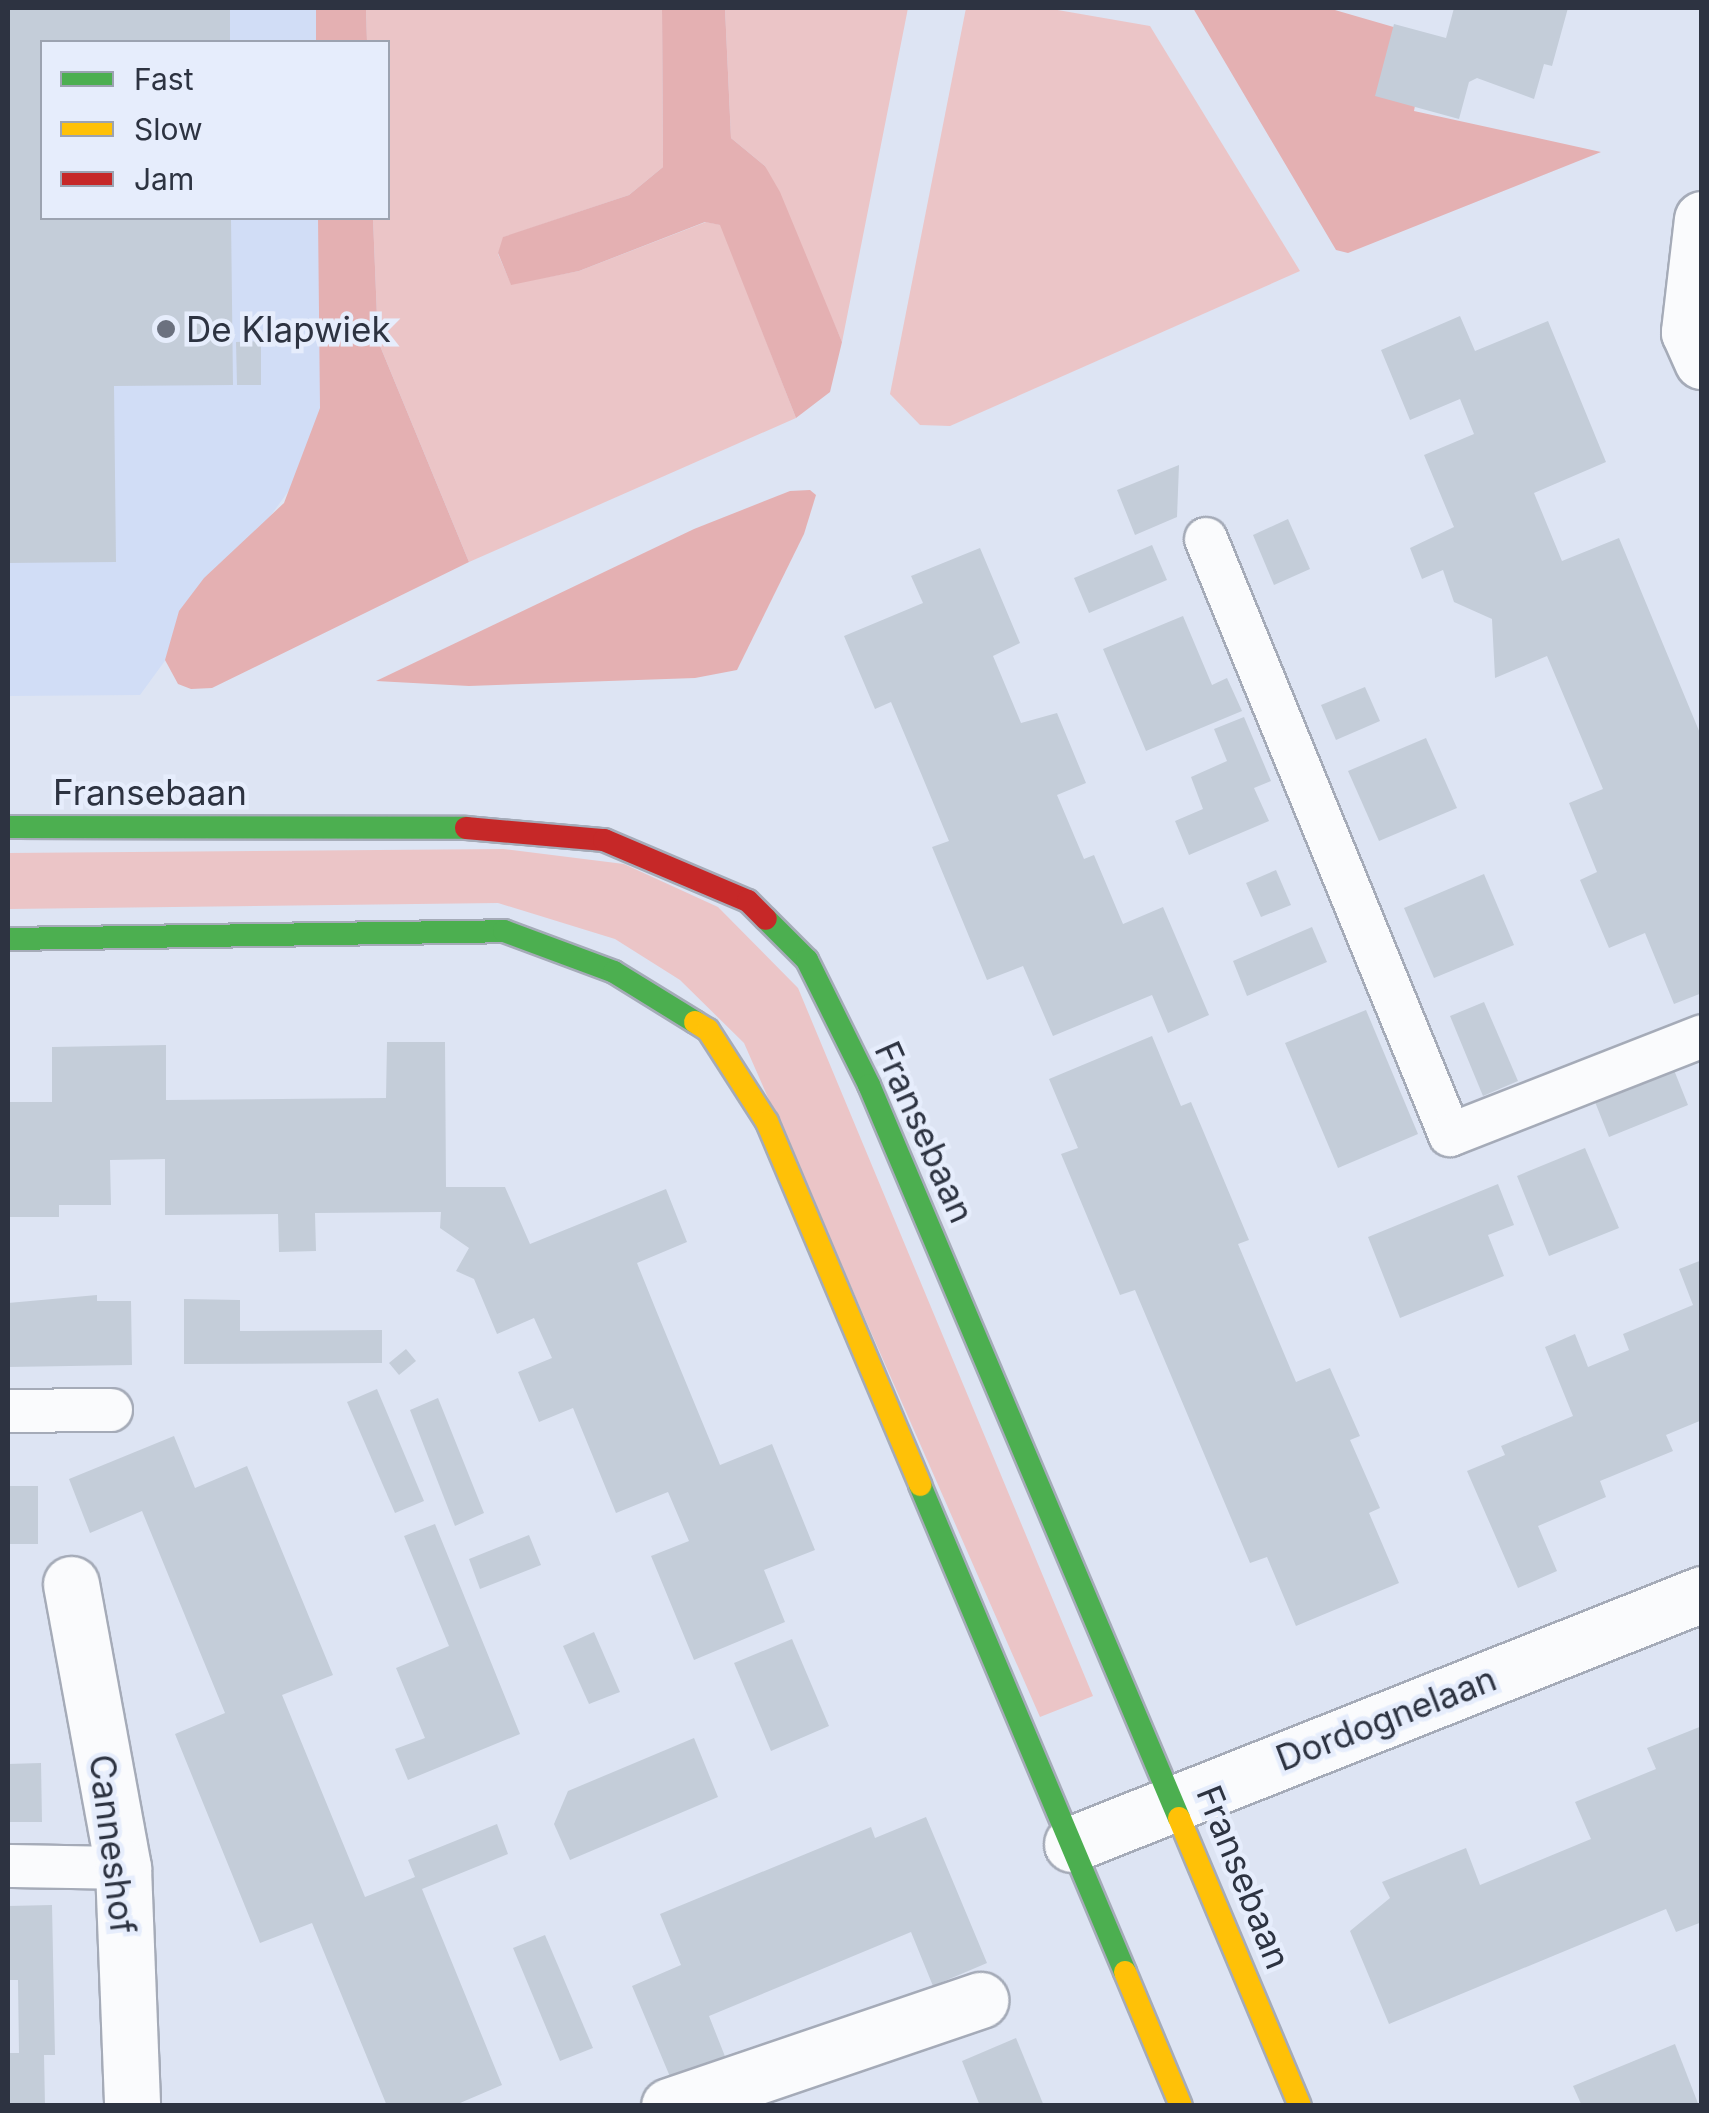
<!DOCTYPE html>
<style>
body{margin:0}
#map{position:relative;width:1709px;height:2113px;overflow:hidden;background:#dde4f3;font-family:Inter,sans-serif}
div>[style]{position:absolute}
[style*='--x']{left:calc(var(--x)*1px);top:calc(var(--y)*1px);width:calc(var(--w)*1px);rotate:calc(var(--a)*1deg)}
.built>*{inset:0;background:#d1ddf6}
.green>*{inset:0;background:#ebc5c7}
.forest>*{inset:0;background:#e4b0b2}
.building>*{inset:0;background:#c4cdd9}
.roads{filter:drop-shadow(2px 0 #a5abb8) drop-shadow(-2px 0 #a5abb8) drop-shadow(0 2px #a5abb8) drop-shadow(0 -2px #a5abb8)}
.lane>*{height:42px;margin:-21px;padding:0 21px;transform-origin:21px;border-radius:21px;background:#fafbfd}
.street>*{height:55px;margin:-27.5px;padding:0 27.5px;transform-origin:27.5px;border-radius:27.5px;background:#fafbfd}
.fast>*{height:22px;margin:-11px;padding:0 11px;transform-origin:11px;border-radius:11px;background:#4caf50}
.slow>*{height:22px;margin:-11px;padding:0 11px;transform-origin:11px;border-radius:11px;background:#ffc107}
.jam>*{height:22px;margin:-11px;padding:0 11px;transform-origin:11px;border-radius:11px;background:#c62828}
.dots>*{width:28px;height:28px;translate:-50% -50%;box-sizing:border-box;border:5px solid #e6edfc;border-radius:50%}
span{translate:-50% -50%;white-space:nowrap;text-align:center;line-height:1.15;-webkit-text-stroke:9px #e6edfc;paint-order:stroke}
.poi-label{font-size:35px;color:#2d3341}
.left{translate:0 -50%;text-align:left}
.street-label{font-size:35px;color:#2d3341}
.frame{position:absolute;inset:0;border:10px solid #2d3341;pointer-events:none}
.legend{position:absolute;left:40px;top:40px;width:350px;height:180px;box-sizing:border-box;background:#e6edfc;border:2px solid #9ca3b1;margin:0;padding:12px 18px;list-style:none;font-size:30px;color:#2d3341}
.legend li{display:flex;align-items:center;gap:20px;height:50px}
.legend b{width:50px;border:2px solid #9ca3b1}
</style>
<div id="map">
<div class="built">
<i style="clip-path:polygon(8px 8px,321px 8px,321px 42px,42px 42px,42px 218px,323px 218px,325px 441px,140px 695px,8px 696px)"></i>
</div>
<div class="green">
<i style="clip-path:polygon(366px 8px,662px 8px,663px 167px,629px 195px,504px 237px,498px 254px,511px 284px,579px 271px,706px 222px,721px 225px,796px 418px,469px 562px,378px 341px,373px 218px,388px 218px,388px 42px,367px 42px)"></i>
<i style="clip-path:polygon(725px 8px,908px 8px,842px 342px,765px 166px,731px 138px)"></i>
<i style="clip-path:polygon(966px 8px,1046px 8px,1150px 26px,1300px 271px,950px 426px,920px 425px,890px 394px)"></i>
<i style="clip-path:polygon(503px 849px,624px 864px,718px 907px,798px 988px,1093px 1696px,1040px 1717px,744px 1043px,680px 980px,615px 939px,498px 903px,8px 909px,8px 853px)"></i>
</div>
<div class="forest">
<i style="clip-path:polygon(316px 8px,366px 8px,367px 42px,316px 42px)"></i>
<i style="clip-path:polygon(662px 8px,725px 8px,731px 138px,765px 166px,780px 192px,842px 342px,830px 392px,796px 418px,720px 225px,705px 222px,579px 271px,511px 285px,498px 253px,503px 237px,629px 195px,663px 167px)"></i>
<i style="clip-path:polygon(1193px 8px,1328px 8px,1428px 37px,1414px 111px,1601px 152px,1348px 253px,1336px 250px)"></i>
<i style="clip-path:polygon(318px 218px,373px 218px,378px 341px,469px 562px,212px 688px,191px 689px,178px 684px,165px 660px,179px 611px,204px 578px,284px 503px,320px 408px)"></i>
<i style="clip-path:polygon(810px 490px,816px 495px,804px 534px,737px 670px,695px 678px,469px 686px,376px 681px,694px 529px,790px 491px)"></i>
</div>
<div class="building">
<i style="clip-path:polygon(8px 8px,230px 8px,230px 42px,42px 42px,42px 218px,231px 218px,233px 385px,114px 386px,116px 562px,8px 563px)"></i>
<i style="clip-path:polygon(1454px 8px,1568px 8px,1552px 66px,1544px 64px,1534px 99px,1477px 78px,1469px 82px,1459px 119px,1375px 96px,1394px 24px,1446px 38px)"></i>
<i style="clip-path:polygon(1460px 316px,1475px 351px,1548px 321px,1606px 462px,1534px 493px,1562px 561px,1619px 538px,1702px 738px,1702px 993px,1674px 1004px,1645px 933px,1609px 948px,1580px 880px,1597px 872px,1569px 803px,1603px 789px,1547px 656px,1495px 678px,1492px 619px,1454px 602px,1443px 570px,1422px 579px,1410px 548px,1454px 527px,1424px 455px,1474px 434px,1460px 399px,1410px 420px,1381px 350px)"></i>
<i style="clip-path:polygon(261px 341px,261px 385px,237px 385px,236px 342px)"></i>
<i style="clip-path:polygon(1179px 465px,1177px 517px,1135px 535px,1117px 490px)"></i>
<i style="clip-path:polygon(1288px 519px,1310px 569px,1274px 585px,1253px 535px)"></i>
<i style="clip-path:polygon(1152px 545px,1167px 580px,1089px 613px,1074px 578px)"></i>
<i style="clip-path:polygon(980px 548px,1020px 643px,993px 656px,1021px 723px,1057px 713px,1086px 783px,1057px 795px,1084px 859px,1094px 855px,1123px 924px,1163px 907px,1209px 1015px,1168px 1033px,1152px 995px,1053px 1036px,1023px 966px,987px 980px,932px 847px,949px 841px,920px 771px,891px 702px,875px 709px,844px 636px,923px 603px,911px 576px)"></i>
<i style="clip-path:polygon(1183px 616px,1212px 685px,1227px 678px,1242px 711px,1146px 751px,1103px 649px)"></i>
<i style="clip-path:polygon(1365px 687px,1380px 721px,1336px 740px,1321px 705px)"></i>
<i style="clip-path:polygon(1244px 717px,1271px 781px,1254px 788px,1269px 821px,1189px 855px,1175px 821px,1203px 809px,1191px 777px,1227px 761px,1214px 729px)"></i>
<i style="clip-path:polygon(1426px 738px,1457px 808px,1379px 841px,1348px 771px)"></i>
<i style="clip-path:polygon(1276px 870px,1291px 905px,1261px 917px,1246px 883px)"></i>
<i style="clip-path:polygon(1484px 874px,1514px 945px,1434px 978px,1404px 908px)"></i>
<i style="clip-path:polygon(1312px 927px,1327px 962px,1247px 996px,1233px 961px)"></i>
<i style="clip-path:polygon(1484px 1002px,1518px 1081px,1483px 1096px,1450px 1016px)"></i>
<i style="clip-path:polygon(1366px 1010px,1418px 1134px,1338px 1168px,1285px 1043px)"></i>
<i style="clip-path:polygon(1152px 1036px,1181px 1106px,1191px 1102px,1249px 1240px,1238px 1244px,1296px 1382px,1330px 1368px,1360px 1436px,1350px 1440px,1380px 1508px,1369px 1513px,1399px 1583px,1296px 1626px,1267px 1557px,1250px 1563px,1135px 1290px,1120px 1295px,1061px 1154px,1078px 1148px,1049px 1079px)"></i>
<i style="clip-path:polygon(387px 1042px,445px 1042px,446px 1187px,505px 1187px,530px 1244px,666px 1189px,687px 1242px,637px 1263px,658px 1315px,720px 1465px,772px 1444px,815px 1550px,764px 1570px,785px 1622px,694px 1660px,651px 1556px,689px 1541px,668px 1492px,616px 1513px,573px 1408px,539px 1422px,518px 1372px,552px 1358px,534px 1318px,497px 1334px,474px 1279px,456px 1271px,469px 1248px,440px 1228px,441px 1212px,315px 1213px,316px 1251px,279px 1252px,278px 1214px,165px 1215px,165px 1159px,110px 1160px,111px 1205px,59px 1205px,59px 1217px,8px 1217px,8px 1102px,52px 1102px,52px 1047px,166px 1045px,166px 1100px,386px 1098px)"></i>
<i style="clip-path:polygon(1674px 1070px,1688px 1105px,1609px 1137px,1595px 1102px)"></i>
<i style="clip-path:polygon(1585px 1148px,1619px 1228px,1549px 1256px,1517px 1176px)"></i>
<i style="clip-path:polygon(1498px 1184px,1514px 1225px,1488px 1235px,1504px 1276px,1400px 1318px,1368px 1237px)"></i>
<i style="clip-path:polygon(1702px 1260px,1702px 1420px,1666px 1435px,1673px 1451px,1600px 1481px,1606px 1497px,1538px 1526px,1557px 1571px,1518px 1588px,1467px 1471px,1505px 1455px,1501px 1446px,1573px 1416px,1545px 1347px,1575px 1334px,1588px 1367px,1629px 1350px,1623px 1334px,1693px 1305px,1679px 1269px)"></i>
<i style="clip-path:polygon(97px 1295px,97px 1301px,131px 1301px,132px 1365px,8px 1367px,8px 1303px)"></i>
<i style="clip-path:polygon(184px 1299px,240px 1300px,240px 1331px,382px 1330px,382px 1363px,184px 1364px)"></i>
<i style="clip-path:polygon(406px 1349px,416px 1361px,399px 1375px,389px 1363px)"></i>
<i style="clip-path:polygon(377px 1389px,424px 1501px,395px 1513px,347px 1402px)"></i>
<i style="clip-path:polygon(438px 1398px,484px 1513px,455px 1526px,410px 1410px)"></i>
<i style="clip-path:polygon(174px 1436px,195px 1488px,247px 1466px,333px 1675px,282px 1695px,365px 1897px,415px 1877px,408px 1860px,497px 1824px,508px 1854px,422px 1889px,502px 2085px,453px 2106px,387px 2106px,312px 1923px,260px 1943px,175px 1734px,225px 1713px,204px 1662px,142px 1511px,90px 1533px,69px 1479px)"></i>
<i style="clip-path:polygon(8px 1486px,38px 1486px,38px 1544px,8px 1544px)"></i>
<i style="clip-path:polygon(435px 1524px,520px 1734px,408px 1780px,395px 1749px,425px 1738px,396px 1668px,449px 1646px,404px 1536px)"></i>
<i style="clip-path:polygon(529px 1535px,541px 1565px,480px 1589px,469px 1559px)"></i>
<i style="clip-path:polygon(594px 1632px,620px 1692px,589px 1704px,563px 1646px)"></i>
<i style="clip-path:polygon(792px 1639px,829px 1726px,771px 1751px,734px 1663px)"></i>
<i style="clip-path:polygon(1702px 1726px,1702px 1922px,1676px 1932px,1666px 1909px,1389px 2024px,1350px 1931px,1390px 1898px,1382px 1882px,1466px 1848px,1480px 1885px,1591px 1839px,1575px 1802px,1656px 1769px,1647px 1748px)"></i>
<i style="clip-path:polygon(694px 1738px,718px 1797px,570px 1860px,554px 1824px,568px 1791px)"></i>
<i style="clip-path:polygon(41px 1763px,42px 1822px,8px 1822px,8px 1764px)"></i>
<i style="clip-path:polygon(926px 1817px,987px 1963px,933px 1986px,911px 1932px,709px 2016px,730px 2069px,676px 2091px,632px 1986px,681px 1965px,660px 1914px,871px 1827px,875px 1838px)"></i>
<i style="clip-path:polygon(52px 1905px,55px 2055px,44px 2055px,45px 2106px,8px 2106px,8px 2053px,19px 2053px,18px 1980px,8px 1980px,8px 1906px)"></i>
<i style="clip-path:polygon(545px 1935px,593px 2048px,560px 2061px,513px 1948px)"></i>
<i style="clip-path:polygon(1016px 2038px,1044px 2106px,980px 2106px,962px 2061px)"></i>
<i style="clip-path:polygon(1675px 2044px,1699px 2106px,1582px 2106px,1573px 2086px)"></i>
</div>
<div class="roads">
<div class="lane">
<i style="--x:1206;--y:539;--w:644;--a:67.74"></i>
<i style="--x:1450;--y:1135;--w:271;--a:-21.4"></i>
<i style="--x:8;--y:1411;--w:103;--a:-0.6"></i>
<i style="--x:8;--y:1866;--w:115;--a:1"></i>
</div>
<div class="street">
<i style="--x:1702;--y:219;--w:114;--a:96.6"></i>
<i style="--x:1689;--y:332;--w:32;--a:66"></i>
<i style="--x:71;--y:1584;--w:289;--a:79.6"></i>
<i style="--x:123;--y:1868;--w:238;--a:87.8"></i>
<i style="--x:1072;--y:1844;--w:678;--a:-21.64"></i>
<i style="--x:669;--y:2106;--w:329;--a:-18.8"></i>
</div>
<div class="fast">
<i style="--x:8;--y:827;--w:458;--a:0.1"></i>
<i style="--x:766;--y:919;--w:58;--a:45"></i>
<i style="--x:807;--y:960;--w:140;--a:63.6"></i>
<i style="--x:869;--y:1085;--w:796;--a:67.08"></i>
<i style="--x:8;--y:939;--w:496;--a:-0.9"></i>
<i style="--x:504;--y:931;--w:117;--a:20.4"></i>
<i style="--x:614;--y:972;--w:95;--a:31.7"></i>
<i style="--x:920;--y:1485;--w:528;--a:67.17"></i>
</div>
<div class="slow">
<i style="--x:695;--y:1022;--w:15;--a:32"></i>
<i style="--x:708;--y:1030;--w:109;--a:57.3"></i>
<i style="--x:767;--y:1122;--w:394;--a:67.1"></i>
<i style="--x:1179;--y:1818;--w:312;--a:67.2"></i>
<i style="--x:1125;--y:1972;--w:145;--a:67.3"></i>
</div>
<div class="jam">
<i style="--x:466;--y:828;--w:139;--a:5"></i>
<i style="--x:604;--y:840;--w:156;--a:23"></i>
<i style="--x:748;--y:901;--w:25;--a:45"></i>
</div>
</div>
<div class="dots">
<i style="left:166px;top:329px;background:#6b717f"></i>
</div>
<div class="poi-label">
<span class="left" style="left:186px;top:329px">De Klapwiek</span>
</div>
<div class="street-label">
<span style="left:150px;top:792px">Fransebaan</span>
<span style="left:925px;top:1132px;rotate:66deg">Fransebaan</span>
<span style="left:1386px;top:1718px;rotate:-21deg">Dordognelaan</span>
<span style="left:113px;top:1844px;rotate:83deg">Canneshof</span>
<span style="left:1244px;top:1877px;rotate:68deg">Fransebaan</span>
</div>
<div class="frame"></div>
<ul class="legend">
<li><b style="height:12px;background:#4caf50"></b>Fast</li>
<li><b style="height:12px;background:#ffc107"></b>Slow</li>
<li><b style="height:12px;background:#c62828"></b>Jam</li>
</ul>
</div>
